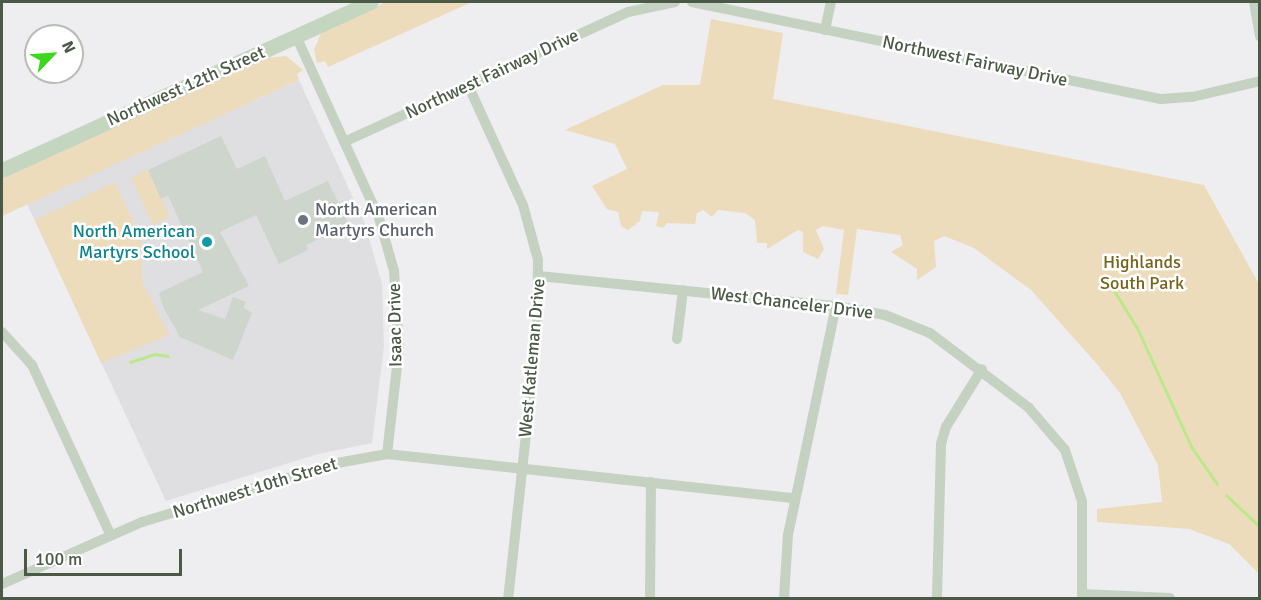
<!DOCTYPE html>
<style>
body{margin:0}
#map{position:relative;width:1261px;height:600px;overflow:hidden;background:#eeedf0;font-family:Signika,sans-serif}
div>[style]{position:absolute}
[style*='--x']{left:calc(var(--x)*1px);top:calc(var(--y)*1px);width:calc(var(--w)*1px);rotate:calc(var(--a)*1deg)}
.education>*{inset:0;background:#dfdfe1}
.green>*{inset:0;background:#eddcbc}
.stream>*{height:3px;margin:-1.5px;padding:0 1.5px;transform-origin:1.5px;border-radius:1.5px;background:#bae88a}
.building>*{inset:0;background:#ced5cc}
.street>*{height:10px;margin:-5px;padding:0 5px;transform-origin:5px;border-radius:5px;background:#c5d2c1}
.secondary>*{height:15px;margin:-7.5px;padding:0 7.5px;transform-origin:7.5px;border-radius:7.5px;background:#c4d6c0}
.dots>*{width:16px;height:16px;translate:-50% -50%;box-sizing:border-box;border:3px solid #fff;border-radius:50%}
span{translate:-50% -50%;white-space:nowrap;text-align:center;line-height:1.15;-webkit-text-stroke:5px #fff;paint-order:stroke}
.street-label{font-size:18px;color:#4b5a46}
.worship-label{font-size:18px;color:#5b616d}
.left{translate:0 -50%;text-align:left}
.culture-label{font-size:18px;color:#0d838f}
.right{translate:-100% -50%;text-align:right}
.park-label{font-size:18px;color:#78631a}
.frame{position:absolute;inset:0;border:3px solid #4b5a46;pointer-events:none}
.north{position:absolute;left:24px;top:24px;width:60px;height:60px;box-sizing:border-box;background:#fff;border:2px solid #b7bdb5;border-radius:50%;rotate:65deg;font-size:16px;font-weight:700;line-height:24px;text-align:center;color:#4b5a46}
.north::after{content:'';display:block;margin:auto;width:21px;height:27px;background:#3cd81f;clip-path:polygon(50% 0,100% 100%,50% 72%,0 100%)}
.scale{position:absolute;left:24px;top:549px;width:158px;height:27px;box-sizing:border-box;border:3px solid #4b5a46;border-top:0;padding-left:8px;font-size:18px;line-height:21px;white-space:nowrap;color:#4b5a46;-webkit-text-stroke:4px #fff;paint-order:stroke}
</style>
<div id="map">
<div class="education">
<i style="clip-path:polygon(299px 80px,365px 224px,382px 284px,384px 346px,372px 443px,318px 454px,166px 501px,27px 204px)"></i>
</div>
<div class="green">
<i style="clip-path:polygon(386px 2px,472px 2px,328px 67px,325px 61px,317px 63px,314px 50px,321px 33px)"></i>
<i style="clip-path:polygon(711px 19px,783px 33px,773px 99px,1204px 185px,1259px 284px,1259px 574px,1229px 544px,1189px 529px,1097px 522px,1097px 509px,1162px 502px,1158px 465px,1120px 393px,1096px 363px,1031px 290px,974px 248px,944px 236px,934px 241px,936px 267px,917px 280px,917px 269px,891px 252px,903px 245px,900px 235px,857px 229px,848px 295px,836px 294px,844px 230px,823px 226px,816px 230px,824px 249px,818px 259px,803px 252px,803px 232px,798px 230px,767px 249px,767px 243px,757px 243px,755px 220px,745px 213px,718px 210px,712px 217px,703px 210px,697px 213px,695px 224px,667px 223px,663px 228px,656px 226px,659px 212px,642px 211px,640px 221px,628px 230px,621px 226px,618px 212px,607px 209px,592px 186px,627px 169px,615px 144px,565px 130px,663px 85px,700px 85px)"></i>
<i style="clip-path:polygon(286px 56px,303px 70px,297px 74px,299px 80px,2px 216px,2px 178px,265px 58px)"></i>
<i style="clip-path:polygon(148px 170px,170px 217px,153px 225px,131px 178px)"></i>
<i style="clip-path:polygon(115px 182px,141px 239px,142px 282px,169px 335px,101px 363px,35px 220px)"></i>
</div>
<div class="stream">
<i style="--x:1108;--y:281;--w:55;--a:58.3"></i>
<i style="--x:1137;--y:328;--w:132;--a:65.4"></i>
<i style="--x:1192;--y:448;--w:44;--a:55.2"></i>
<i style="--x:130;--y:362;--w:26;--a:-18"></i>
<i style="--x:155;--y:354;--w:13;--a:9"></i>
<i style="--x:1226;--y:495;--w:47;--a:43.3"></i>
</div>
<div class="building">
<i style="clip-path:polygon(221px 136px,237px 169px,265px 156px,285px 201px,328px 181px,349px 225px,306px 245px,308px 250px,279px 264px,256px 215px,220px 232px,249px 286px,198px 310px,225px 319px,233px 297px,246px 302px,244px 308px,252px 313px,233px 360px,180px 337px,163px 307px,159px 293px,203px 272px,168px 196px,161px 199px,148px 170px)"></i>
</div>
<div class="street">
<i style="--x:692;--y:2;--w:479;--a:11.7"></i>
<i style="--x:1161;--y:99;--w:31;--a:-4"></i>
<i style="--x:1192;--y:97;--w:70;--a:-13.2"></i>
<i style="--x:1254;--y:2;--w:35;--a:80"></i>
<i style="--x:825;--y:30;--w:29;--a:-78"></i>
<i style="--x:296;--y:36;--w:200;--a:65.5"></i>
<i style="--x:379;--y:218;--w:55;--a:74.2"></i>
<i style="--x:394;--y:271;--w:78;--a:86.3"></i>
<i style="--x:399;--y:349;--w:106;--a:96.5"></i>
<i style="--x:468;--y:85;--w:132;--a:65.4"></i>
<i style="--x:523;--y:205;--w:57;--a:74.7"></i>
<i style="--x:538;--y:260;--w:73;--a:90.8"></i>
<i style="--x:537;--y:333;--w:267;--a:96.2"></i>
<i style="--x:344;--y:142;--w:312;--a:-24.6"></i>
<i style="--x:628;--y:12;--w:48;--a:-12"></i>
<i style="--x:539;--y:276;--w:299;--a:5.8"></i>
<i style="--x:836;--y:306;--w:50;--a:10.4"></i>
<i style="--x:885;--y:315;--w:48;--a:21.8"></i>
<i style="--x:930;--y:333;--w:124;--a:37.1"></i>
<i style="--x:1029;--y:408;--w:55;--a:49.4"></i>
<i style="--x:1065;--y:450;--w:54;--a:71.6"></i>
<i style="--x:1082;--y:501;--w:97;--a:90"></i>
<i style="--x:2;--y:332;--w:45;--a:47.7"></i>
<i style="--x:32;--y:365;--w:186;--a:65.2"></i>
<i style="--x:677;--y:339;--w:49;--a:-83"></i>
<i style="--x:2;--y:584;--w:153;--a:-23.9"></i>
<i style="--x:142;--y:522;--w:204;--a:-16.8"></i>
<i style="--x:337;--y:463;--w:51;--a:-10.2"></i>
<i style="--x:387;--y:454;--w:410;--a:6.2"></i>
<i style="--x:1082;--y:594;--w:88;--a:2.6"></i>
<i style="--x:650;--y:598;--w:116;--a:-89.5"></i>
<i style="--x:784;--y:598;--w:63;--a:-86.4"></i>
<i style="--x:788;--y:535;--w:234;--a:-78.2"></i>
<i style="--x:937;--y:598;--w:154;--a:-88.5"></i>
<i style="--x:941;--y:444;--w:18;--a:-74"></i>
<i style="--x:946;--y:427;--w:68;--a:-58.2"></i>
</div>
<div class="secondary">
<i style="--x:2;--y:170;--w:405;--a:-24.5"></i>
</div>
<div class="dots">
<i style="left:303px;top:220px;background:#6b7280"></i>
<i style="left:207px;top:242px;background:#0f9aa8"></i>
</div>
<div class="street-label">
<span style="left:975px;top:61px;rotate:12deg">Northwest Fairway Drive</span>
<span style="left:492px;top:74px;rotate:-25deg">Northwest Fairway Drive</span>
<span style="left:186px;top:86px;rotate:-24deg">Northwest 12th Street</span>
<span style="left:792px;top:303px;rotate:7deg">West Chanceler Drive</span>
<span style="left:395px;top:325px;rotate:-91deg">Isaac Drive</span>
<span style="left:532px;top:358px;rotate:-85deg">West Katleman Drive</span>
<span style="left:255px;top:488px;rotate:-17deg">Northwest 10th Street</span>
</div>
<div class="worship-label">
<span class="left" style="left:315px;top:220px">North American<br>Martyrs Church</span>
</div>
<div class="culture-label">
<span class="right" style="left:195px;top:242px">North American<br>Martyrs School</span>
</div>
<div class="park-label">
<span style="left:1142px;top:273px">Highlands<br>South Park</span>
</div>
<div class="frame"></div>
<div class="north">N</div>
<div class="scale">100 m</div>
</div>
